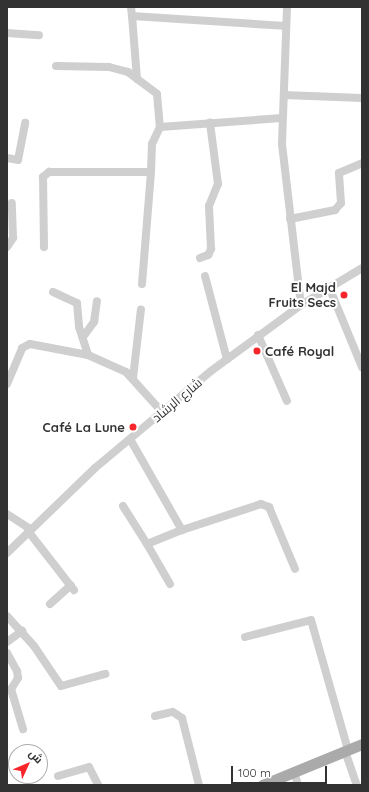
<!DOCTYPE html>
<meta charset="utf-8">
<style>
body{margin:0}
#map{position:relative;width:369px;height:792px;overflow:hidden;background:#fff;font-family:Quicksand,Cairo,sans-serif}
div>[style]{position:absolute}
[style*='--x']{left:calc(var(--x)*1px);top:calc(var(--y)*1px);width:calc(var(--w)*1px);rotate:calc(var(--a)*1deg)}
.minor>*{height:8px;margin:-4px;padding:0 4px;transform-origin:4px;border-radius:4px;background:#cfcfcf}
.major>*{height:11px;margin:-5.5px;padding:0 5.5px;transform-origin:5.5px;border-radius:5.5px;background:#aaa}
.dots>*{width:11px;height:11px;translate:-50% -50%;box-sizing:border-box;border:2px solid #fff;border-radius:50%}
span{translate:-50% -50%;white-space:nowrap;text-align:center;line-height:1.15;-webkit-text-stroke:4px #fff;paint-order:stroke}
.poi-label{font-size:13px;color:#323232;font-weight:700}
.right{translate:-100% -50%;text-align:right}
.left{translate:0 -50%;text-align:left}
.street-label{font-size:13px;color:#323232}
.frame{position:absolute;inset:0;border:8px solid #323232;pointer-events:none}
.north{position:absolute;left:8px;top:744px;width:40px;height:40px;box-sizing:border-box;background:#fff;border:1px solid #adadad;border-radius:50%;rotate:46deg;font-size:11px;font-weight:700;line-height:16px;text-align:center;color:#323232}
.north::after{content:'';display:block;margin:auto;width:14px;height:18px;background:#f7262a;clip-path:polygon(50% 0,100% 100%,50% 72%,0 100%)}
.scale{position:absolute;left:231px;top:766px;width:96px;height:18px;box-sizing:border-box;border:2px solid #323232;border-top:0;padding-left:5px;font-size:12px;line-height:14px;white-space:nowrap;color:#323232;-webkit-text-stroke:3px #fff;paint-order:stroke}
</style>
<div id="map">
<div class="minor">
<i style="--x:131;--y:7;--w:9;--a:84"></i>
<i style="--x:287;--y:7;--w:137;--a:92.1"></i>
<i style="--x:282;--y:144;--w:162;--a:83.3"></i>
<i style="--x:7;--y:33;--w:32;--a:4"></i>
<i style="--x:56;--y:66;--w:53;--a:1.1"></i>
<i style="--x:109;--y:67;--w:20;--a:15"></i>
<i style="--x:128;--y:72;--w:36;--a:37"></i>
<i style="--x:157;--y:94;--w:33;--a:85"></i>
<i style="--x:160;--y:127;--w:122;--a:-4.2"></i>
<i style="--x:137;--y:79;--w:63;--a:-94.5"></i>
<i style="--x:132;--y:16;--w:153;--a:3.7"></i>
<i style="--x:284;--y:95;--w:78;--a:2.2"></i>
<i style="--x:7;--y:158;--w:11;--a:10"></i>
<i style="--x:18;--y:160;--w:38;--a:-79"></i>
<i style="--x:290;--y:219;--w:46;--a:-11.3"></i>
<i style="--x:335;--y:210;--w:9;--a:-49"></i>
<i style="--x:341;--y:203;--w:30;--a:-94"></i>
<i style="--x:339;--y:173;--w:25;--a:-23"></i>
<i style="--x:7;--y:247;--w:11;--a:-56"></i>
<i style="--x:13;--y:238;--w:35;--a:-92"></i>
<i style="--x:44;--y:247;--w:70;--a:-90.8"></i>
<i style="--x:43;--y:177;--w:8;--a:-40"></i>
<i style="--x:49;--y:172;--w:102;--a:0"></i>
<i style="--x:151;--y:172;--w:28;--a:-88"></i>
<i style="--x:152;--y:144;--w:19;--a:-65"></i>
<i style="--x:200;--y:258;--w:9;--a:-21"></i>
<i style="--x:208;--y:255;--w:7;--a:-63"></i>
<i style="--x:211;--y:249;--w:43;--a:-92.7"></i>
<i style="--x:209;--y:206;--w:24;--a:-68"></i>
<i style="--x:218;--y:184;--w:62;--a:-97.5"></i>
<i style="--x:205;--y:276;--w:86;--a:75.2"></i>
<i style="--x:142;--y:284;--w:112;--a:-85.4"></i>
<i style="--x:329;--y:287;--w:87;--a:67.6"></i>
<i style="--x:53;--y:292;--w:26;--a:25"></i>
<i style="--x:77;--y:303;--w:24;--a:85"></i>
<i style="--x:79;--y:327;--w:29;--a:72"></i>
<i style="--x:88;--y:355;--w:42;--a:24.1"></i>
<i style="--x:126;--y:372;--w:54;--a:48"></i>
<i style="--x:258;--y:335;--w:72;--a:66.3"></i>
<i style="--x:83;--y:337;--w:19;--a:-54"></i>
<i style="--x:94;--y:322;--w:21;--a:-82"></i>
<i style="--x:133;--y:378;--w:69;--a:-83.4"></i>
<i style="--x:7;--y:384;--w:39;--a:-67"></i>
<i style="--x:22;--y:348;--w:9;--a:-27"></i>
<i style="--x:30;--y:344;--w:59;--a:10.7"></i>
<i style="--x:130;--y:439;--w:105;--a:60.3"></i>
<i style="--x:182;--y:530;--w:83;--a:-18.2"></i>
<i style="--x:261;--y:504;--w:9;--a:21"></i>
<i style="--x:269;--y:507;--w:67;--a:67.2"></i>
<i style="--x:123;--y:506;--w:45;--a:57.7"></i>
<i style="--x:7;--y:514;--w:27;--a:33"></i>
<i style="--x:28;--y:531;--w:75;--a:52.1"></i>
<i style="--x:7;--y:553;--w:122;--a:-44"></i>
<i style="--x:95;--y:468;--w:151;--a:-39.9"></i>
<i style="--x:211;--y:371;--w:112;--a:-36.3"></i>
<i style="--x:301;--y:305;--w:71;--a:-31.2"></i>
<i style="--x:170;--y:584;--w:46;--a:-119.9"></i>
<i style="--x:147;--y:544;--w:38;--a:-22"></i>
<i style="--x:50;--y:604;--w:28;--a:-42"></i>
<i style="--x:7;--y:616;--w:40;--a:48"></i>
<i style="--x:34;--y:646;--w:48;--a:56"></i>
<i style="--x:61;--y:686;--w:46;--a:-15.3"></i>
<i style="--x:245;--y:637;--w:68;--a:-14.4"></i>
<i style="--x:311;--y:620;--w:135;--a:74.1"></i>
<i style="--x:7;--y:642;--w:19;--a:-36"></i>
<i style="--x:7;--y:653;--w:21;--a:61"></i>
<i style="--x:17;--y:671;--w:7;--a:82"></i>
<i style="--x:18;--y:678;--w:13;--a:122"></i>
<i style="--x:11;--y:689;--w:42;--a:73.3"></i>
<i style="--x:155;--y:716;--w:18;--a:-13"></i>
<i style="--x:173;--y:712;--w:11;--a:34"></i>
<i style="--x:182;--y:718;--w:69;--a:75.8"></i>
<i style="--x:345;--y:751;--w:36;--a:71"></i>
<i style="--x:58;--y:776;--w:32;--a:-16"></i>
<i style="--x:89;--y:767;--w:20;--a:63"></i>
<i style="--x:296;--y:778;--w:7;--a:74"></i>
</div>
<div class="major">
<i style="--x:262;--y:785;--w:108;--a:-22.3"></i>
</div>
<div class="dots">
<i style="left:344px;top:295px;background:#f7262a"></i>
<i style="left:257px;top:351px;background:#f7262a"></i>
<i style="left:133px;top:427px;background:#f7262a"></i>
</div>
<div class="poi-label">
<span class="right" style="left:336px;top:295px">El Majd<br>Fruits Secs</span>
<span class="left" style="left:265px;top:351px">Café Royal</span>
<span class="right" style="left:125px;top:427px">Café La Lune</span>
</div>
<div class="street-label">
<span style="left:177px;top:400px;rotate:-40deg">شارع الرشاد</span>
</div>
<div class="frame"></div>
<div class="north">ش</div>
<div class="scale">100 m</div>
</div>
